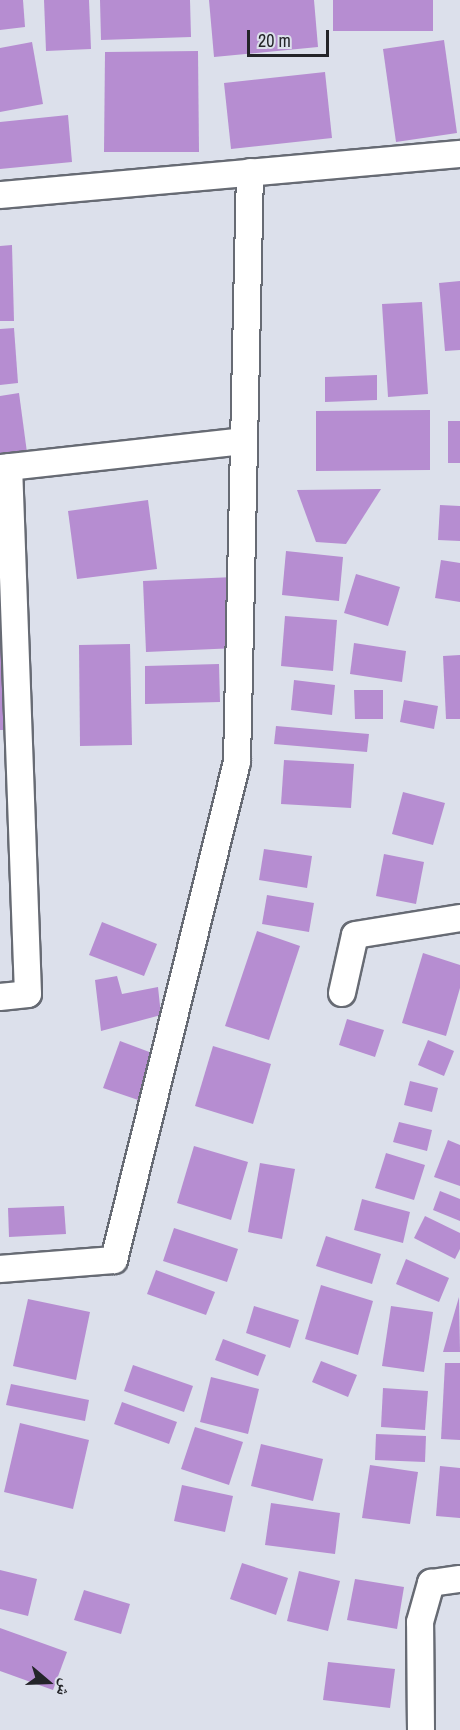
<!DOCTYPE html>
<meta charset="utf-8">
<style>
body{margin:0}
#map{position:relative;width:460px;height:1730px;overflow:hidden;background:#dce0eb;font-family:"Archivo Narrow","Noto Naskh Arabic",sans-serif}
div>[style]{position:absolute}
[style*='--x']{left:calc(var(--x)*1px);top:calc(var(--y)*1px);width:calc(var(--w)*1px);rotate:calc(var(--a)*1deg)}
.building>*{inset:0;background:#b68dd1}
.roads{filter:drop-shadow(2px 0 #676b74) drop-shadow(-2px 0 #676b74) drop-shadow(0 2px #676b74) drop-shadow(0 -2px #676b74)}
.minor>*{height:26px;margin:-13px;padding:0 13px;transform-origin:13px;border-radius:13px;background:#fff}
span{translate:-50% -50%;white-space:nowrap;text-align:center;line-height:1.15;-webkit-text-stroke:4.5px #dce0eb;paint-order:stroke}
.north{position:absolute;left:18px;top:1652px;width:60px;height:60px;-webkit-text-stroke:4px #dce0eb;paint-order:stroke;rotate:109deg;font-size:16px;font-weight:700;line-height:24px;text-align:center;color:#242529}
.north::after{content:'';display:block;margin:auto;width:21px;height:27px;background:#242529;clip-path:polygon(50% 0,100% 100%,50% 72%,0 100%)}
.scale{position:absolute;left:247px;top:30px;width:82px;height:27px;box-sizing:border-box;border:3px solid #242529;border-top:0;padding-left:8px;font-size:18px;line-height:21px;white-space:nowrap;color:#242529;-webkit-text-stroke:4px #dce0eb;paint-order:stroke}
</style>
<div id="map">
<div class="building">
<i style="clip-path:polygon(0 0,23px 0,25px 27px,0 30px)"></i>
<i style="clip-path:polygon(44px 0,89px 0,91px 49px,46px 51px)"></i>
<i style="clip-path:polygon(100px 0,190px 0,191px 37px,101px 40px)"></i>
<i style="clip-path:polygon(209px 0,314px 0,318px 47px,214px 57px)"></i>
<i style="clip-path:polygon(333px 0,433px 0,433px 31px,333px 31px)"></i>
<i style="clip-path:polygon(444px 40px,457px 133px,396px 142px,383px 49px)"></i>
<i style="clip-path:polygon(32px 42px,43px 104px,0 112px,0 48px)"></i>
<i style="clip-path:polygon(198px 51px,199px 152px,104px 152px,105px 52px)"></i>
<i style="clip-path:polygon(325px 72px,332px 138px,231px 149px,224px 83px)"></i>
<i style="clip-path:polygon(68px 115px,72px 162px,0 169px,0 122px)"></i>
<i style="clip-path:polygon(12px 245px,14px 321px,0 321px,0 246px)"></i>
<i style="clip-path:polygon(460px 281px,460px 350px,445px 351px,439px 283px)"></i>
<i style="clip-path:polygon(422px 302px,428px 394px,388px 397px,382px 304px)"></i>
<i style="clip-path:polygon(14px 328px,18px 383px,0 385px,0 329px)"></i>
<i style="clip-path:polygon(377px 375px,377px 400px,325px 402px,325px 377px)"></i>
<i style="clip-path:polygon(19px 393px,28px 460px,0 464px,0 396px)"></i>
<i style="clip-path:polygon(430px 410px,430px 470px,316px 471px,316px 411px)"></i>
<i style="clip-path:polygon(448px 421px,460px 421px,460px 463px,448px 463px)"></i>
<i style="clip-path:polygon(381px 489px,346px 544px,316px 542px,297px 490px)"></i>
<i style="clip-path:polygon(148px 500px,157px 569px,77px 579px,68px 511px)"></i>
<i style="clip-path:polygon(440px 505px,460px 506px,460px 541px,438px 540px)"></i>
<i style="clip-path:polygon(286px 551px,343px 557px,339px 601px,282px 595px)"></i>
<i style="clip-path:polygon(441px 560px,460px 563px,460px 602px,435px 598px)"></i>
<i style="clip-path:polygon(356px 574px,400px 587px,388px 626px,344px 613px)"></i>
<i style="clip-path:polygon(234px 577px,237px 648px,146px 652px,143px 581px)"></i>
<i style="clip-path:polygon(285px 616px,337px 620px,333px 671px,281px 666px)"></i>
<i style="clip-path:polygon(0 634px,8px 634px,14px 730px,0 730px)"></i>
<i style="clip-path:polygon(354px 643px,406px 651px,402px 682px,350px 674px)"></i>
<i style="clip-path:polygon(130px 644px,132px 745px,80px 746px,79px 645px)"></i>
<i style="clip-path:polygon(460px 655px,460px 719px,446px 719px,443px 656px)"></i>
<i style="clip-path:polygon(219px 664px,220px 702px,145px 704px,145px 666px)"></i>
<i style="clip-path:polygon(294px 680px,335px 685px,332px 715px,291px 710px)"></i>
<i style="clip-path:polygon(354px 690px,383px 690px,383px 719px,355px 719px)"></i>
<i style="clip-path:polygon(404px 700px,438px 706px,434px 729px,400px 722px)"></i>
<i style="clip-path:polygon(276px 726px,369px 734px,367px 752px,274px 744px)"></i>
<i style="clip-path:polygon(284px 760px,354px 764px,351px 808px,281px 804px)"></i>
<i style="clip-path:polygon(403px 792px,445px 803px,433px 845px,392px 834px)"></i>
<i style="clip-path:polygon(264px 849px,312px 856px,307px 888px,259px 880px)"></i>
<i style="clip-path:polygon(384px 854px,424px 862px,416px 904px,376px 896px)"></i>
<i style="clip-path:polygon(267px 895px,314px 903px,309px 932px,262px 924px)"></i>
<i style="clip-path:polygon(102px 922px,157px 944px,144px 976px,89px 955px)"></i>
<i style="clip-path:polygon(257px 931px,300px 946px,269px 1040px,225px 1026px)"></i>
<i style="clip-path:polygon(423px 953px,460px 965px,460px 988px,446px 1036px,402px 1023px)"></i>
<i style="clip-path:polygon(117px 976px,122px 994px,158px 987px,161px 1015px,101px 1031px,95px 980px)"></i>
<i style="clip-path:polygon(347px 1019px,384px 1030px,375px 1057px,339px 1045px)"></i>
<i style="clip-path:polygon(428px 1040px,454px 1051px,444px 1076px,418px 1065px)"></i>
<i style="clip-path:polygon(120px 1041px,160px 1056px,144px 1102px,103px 1088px)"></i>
<i style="clip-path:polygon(213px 1046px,271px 1064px,253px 1124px,195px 1106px)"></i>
<i style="clip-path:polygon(410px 1081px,438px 1088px,432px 1112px,404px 1105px)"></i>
<i style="clip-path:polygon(399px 1122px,432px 1130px,427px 1151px,393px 1142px)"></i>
<i style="clip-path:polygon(448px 1140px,460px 1145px,460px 1186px,434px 1177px)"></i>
<i style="clip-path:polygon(194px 1146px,248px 1162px,231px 1220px,177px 1203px)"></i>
<i style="clip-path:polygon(386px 1153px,425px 1165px,414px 1200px,375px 1188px)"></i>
<i style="clip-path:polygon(260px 1163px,295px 1169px,282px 1239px,248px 1232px)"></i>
<i style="clip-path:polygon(440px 1191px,460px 1199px,460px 1221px,433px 1210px)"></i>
<i style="clip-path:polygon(362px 1199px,410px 1212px,403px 1243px,354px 1230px)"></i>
<i style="clip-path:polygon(64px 1206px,66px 1234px,9px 1237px,8px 1208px)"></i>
<i style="clip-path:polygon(425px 1216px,460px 1233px,460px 1249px,455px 1259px,414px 1238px)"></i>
<i style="clip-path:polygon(174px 1228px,238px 1249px,227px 1282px,163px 1261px)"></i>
<i style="clip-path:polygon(326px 1236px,381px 1254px,372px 1284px,316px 1266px)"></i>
<i style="clip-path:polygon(406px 1259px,449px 1278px,439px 1302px,396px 1284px)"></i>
<i style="clip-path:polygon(156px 1270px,215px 1292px,206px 1315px,147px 1294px)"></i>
<i style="clip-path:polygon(321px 1285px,373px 1301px,358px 1355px,305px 1339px)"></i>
<i style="clip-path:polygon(459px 1297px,460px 1352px,443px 1352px)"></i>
<i style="clip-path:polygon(28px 1299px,90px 1312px,76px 1380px,13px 1366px)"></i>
<i style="clip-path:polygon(254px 1306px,299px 1320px,290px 1348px,246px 1333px)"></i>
<i style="clip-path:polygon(391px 1306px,433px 1312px,424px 1372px,382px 1366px)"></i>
<i style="clip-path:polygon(223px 1339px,266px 1355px,258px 1376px,215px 1360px)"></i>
<i style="clip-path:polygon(321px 1361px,357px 1375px,348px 1397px,312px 1382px)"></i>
<i style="clip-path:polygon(445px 1363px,460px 1363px,460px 1440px,441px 1439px)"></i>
<i style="clip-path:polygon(133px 1365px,193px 1386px,184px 1412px,124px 1391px)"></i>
<i style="clip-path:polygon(211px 1377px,259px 1389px,248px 1434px,200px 1422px)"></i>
<i style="clip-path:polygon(11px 1384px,89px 1400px,85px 1421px,6px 1405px)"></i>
<i style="clip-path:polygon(383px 1388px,428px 1391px,425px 1430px,381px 1427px)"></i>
<i style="clip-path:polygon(122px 1402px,177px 1422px,169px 1444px,114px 1424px)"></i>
<i style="clip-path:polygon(20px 1423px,89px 1440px,73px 1509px,4px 1492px)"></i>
<i style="clip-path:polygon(195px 1427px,243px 1442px,229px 1485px,181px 1469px)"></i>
<i style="clip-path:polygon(376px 1434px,426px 1436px,425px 1462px,375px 1460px)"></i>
<i style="clip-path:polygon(261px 1444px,323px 1459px,313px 1501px,251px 1486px)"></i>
<i style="clip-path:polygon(370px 1465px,418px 1472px,410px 1524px,362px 1518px)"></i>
<i style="clip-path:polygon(440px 1466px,460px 1468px,460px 1518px,436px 1516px)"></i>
<i style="clip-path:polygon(182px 1485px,233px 1496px,225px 1532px,174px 1521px)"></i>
<i style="clip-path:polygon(271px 1503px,340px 1513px,335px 1554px,265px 1545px)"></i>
<i style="clip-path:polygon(242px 1563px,288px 1578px,276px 1615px,230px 1599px)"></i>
<i style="clip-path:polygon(0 1570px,37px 1579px,28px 1616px,0 1609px)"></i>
<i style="clip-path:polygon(299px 1571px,340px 1581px,328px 1631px,287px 1621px)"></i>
<i style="clip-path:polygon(355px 1579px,404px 1587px,397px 1629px,347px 1620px)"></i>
<i style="clip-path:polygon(84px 1590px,130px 1604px,121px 1634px,74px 1620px)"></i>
<i style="clip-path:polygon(0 1628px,67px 1652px,53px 1690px,0 1671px)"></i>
<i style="clip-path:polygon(328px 1662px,395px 1669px,390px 1708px,323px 1700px)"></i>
</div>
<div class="roads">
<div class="minor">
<i style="--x:0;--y:195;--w:462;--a:-5.1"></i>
<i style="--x:0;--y:468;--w:245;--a:-6.3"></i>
<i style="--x:342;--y:993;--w:59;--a:-77.4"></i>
<i style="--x:355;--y:935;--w:106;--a:-9.2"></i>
<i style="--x:0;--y:997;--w:28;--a:-6"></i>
<i style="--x:28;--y:994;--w:527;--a:-92.06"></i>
<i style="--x:0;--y:1269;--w:114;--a:-4.5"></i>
<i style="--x:114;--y:1260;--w:513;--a:-76.13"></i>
<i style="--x:237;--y:762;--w:590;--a:-88.74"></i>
<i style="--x:421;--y:1730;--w:108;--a:-90.5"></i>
<i style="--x:420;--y:1622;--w:41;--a:-74.2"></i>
<i style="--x:431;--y:1583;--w:29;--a:-8"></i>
</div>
</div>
<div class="north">ش</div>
<div class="scale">20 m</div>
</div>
